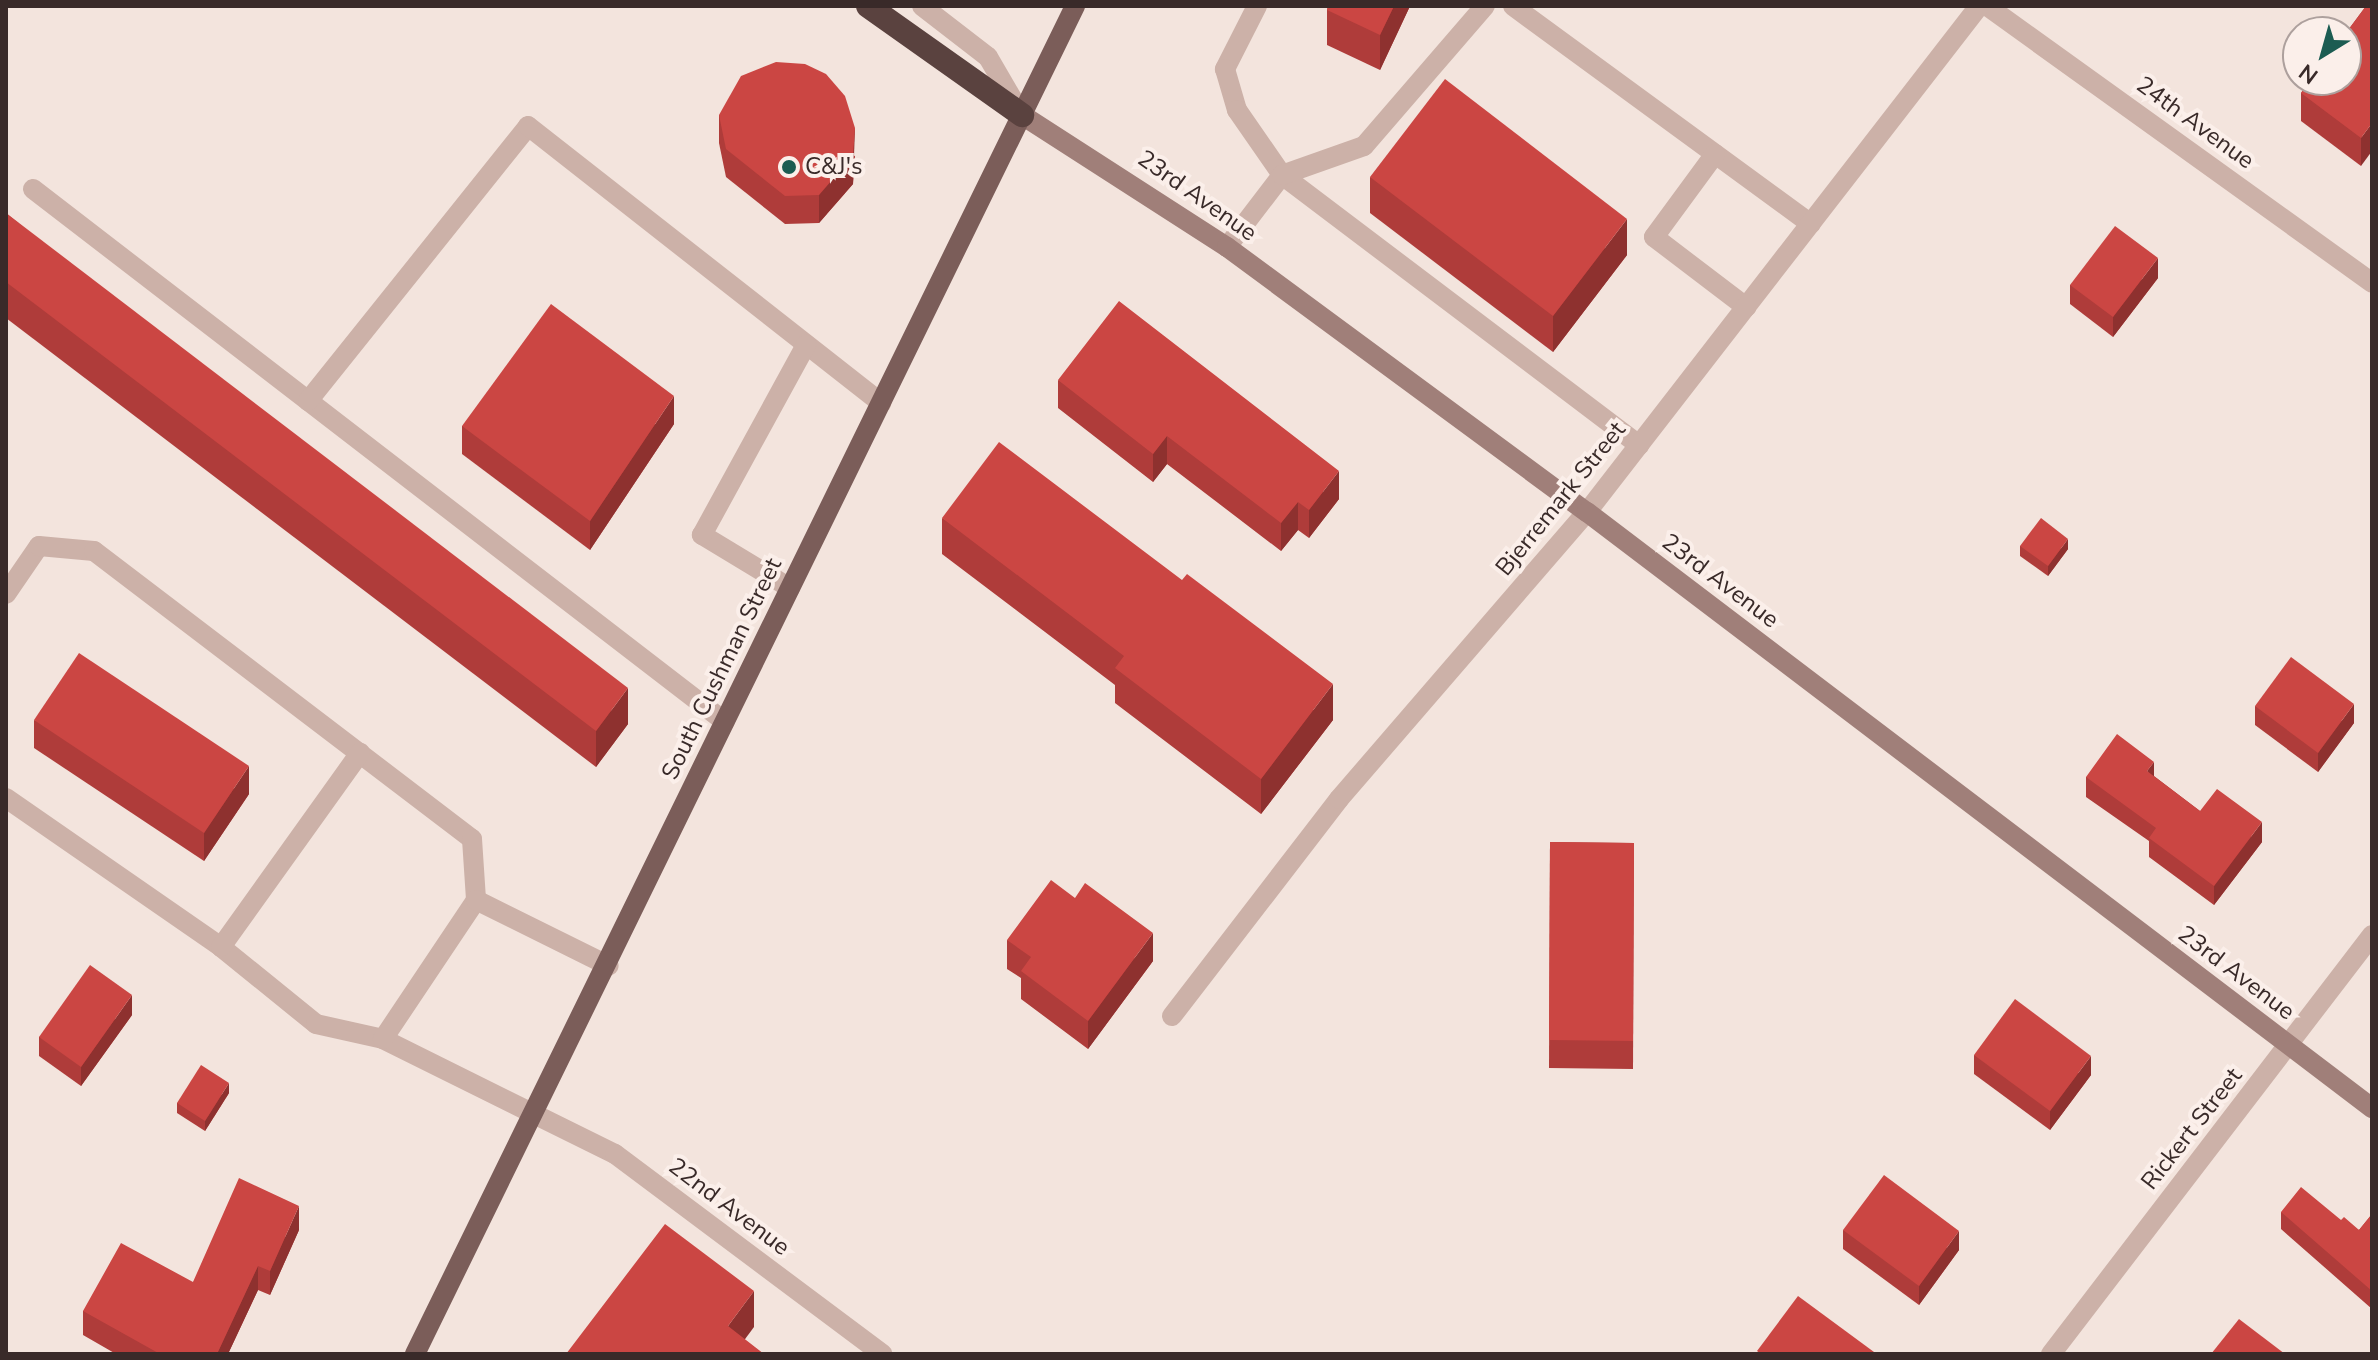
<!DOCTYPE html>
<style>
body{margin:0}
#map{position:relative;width:2378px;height:1360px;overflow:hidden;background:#f3e4dd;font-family:"Nunito Sans",sans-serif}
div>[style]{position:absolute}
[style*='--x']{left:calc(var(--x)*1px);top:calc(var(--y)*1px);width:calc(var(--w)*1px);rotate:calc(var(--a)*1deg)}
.lane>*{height:20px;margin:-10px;padding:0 10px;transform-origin:10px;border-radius:10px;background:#ccb1a8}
.street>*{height:20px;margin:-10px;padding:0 10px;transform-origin:10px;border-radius:10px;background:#ccb1a8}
.secondary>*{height:20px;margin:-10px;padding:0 10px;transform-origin:10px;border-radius:10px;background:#a07f79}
.primary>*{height:20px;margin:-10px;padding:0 10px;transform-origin:10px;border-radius:10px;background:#7b5d59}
.highway>*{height:24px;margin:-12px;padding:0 12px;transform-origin:12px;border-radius:12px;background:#5a423f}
.wall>*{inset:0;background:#af3c3a}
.shaded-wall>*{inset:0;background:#8e312f}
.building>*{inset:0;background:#cb4643}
.dots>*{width:22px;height:22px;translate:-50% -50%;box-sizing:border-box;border:4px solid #fbefea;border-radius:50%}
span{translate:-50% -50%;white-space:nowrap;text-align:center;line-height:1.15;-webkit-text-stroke:8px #fbefea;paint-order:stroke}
.street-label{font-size:24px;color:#392a29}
.poi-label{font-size:24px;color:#392a29}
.left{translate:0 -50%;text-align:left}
.frame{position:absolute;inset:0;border:8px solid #392a29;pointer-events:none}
.north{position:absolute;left:2282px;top:16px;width:80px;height:80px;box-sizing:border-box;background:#fbefea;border:2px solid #ada09d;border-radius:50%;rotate:217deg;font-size:22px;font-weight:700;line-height:32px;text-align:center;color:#392a29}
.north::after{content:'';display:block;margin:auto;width:28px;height:36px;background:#1c5c52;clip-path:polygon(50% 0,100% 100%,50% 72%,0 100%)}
</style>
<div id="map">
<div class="lane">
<i style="--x:922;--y:6;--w:83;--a:37.7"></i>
<i style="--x:988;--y:57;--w:64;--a:59.8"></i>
<i style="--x:1257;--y:6;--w:71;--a:116.9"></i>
<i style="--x:1225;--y:69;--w:43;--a:73.7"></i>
<i style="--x:1237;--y:110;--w:79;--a:55.3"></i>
<i style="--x:1282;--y:175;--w:448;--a:37.1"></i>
<i style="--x:1513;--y:6;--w:369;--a:36.2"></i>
<i style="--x:1715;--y:154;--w:103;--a:126.3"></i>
<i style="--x:1654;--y:237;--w:116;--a:37.3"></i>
<i style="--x:33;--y:189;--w:873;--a:37.6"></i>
<i style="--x:1227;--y:247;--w:91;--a:-52.6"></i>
<i style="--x:1282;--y:175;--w:87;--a:-19.5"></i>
<i style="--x:1364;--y:146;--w:185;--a:-49.2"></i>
<i style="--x:308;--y:401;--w:352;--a:-51.3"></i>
<i style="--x:528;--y:126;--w:449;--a:38.1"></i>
<i style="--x:790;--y:588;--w:103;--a:-148.9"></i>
<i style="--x:702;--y:535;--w:217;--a:-61.3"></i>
<i style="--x:6;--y:594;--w:58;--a:-55.5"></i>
<i style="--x:39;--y:546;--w:55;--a:5.2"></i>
<i style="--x:94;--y:551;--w:475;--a:37.3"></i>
<i style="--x:472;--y:839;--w:61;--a:86.2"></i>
<i style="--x:6;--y:798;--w:262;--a:34.7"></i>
<i style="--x:221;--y:947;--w:122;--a:39"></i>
<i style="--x:316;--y:1024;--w:69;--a:12.6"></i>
<i style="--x:221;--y:947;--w:239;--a:-54.4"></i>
<i style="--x:536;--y:1115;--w:171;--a:-153.6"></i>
<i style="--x:383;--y:1039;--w:167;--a:-56.2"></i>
<i style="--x:476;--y:900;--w:148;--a:26.4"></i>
</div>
<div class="street">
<i style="--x:1987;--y:6;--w:474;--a:35.7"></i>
<i style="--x:1172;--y:1016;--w:274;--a:-52.4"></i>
<i style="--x:1339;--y:799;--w:379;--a:-49.2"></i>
<i style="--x:1587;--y:512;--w:640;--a:-52.23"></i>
<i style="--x:536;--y:1115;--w:88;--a:26.3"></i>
<i style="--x:615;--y:1154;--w:334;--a:36.8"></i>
<i style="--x:2051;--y:1354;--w:528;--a:-52.54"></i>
</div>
<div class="secondary">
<i style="--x:1022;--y:115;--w:244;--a:32.8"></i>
<i style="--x:1227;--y:247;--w:447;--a:36.4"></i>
<i style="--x:1587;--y:512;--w:986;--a:37.21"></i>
</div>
<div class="primary">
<i style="--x:415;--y:1354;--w:1501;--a:-63.91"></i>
</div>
<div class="highway">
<i style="--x:868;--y:6;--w:189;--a:35.3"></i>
</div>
<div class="wall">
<i style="clip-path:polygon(1328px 6px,1410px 6px,1380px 70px,1327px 45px,1327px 10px)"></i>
<i style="clip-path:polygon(2366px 6px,2361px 166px,2301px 121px,2301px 93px)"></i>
<i style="clip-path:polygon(719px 115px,855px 156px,853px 184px,819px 223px,785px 224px,726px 177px,719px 143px)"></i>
<i style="clip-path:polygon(1370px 177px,1627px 255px,1553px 352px,1370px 213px)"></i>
<i style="clip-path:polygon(6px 213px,628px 724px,596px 767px,6px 318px)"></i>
<i style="clip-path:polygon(2158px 278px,2113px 337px,2070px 304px,2070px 285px)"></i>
<i style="clip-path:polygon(1058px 380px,1339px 499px,1309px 538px,1298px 530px,1281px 551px,1167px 464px,1153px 482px,1058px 408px)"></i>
<i style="clip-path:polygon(674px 424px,590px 550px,462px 454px,462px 426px)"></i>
<i style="clip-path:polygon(942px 518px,1333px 720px,1261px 814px,1115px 703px,1115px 685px,942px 554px)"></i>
<i style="clip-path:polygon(2020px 546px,2068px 549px,2048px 576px,2020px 556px)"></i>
<i style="clip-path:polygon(2255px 706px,2354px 723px,2318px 772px,2255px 725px)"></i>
<i style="clip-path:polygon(34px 720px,249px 794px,204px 861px,34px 748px)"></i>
<i style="clip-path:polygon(2154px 776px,2200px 811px,2262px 842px,2214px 905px,2149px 857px,2149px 841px,2086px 797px,2086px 777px)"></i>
<i style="clip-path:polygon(1550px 842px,1634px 843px,1633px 1069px,1549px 1068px)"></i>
<i style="clip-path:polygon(1007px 940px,1153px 961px,1088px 1049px,1021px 999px,1021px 978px,1007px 969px)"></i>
<i style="clip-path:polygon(132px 1015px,81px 1086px,39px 1056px,39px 1037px)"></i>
<i style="clip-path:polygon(1974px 1055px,2091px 1075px,2050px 1130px,1974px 1074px)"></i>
<i style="clip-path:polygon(229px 1093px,205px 1131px,177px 1113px,177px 1103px)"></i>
<i style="clip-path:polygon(2281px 1212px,2341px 1220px,2359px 1230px,2372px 1214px,2372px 1309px,2281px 1229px)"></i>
<i style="clip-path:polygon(299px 1230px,270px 1295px,258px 1290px,228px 1354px,116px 1354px,83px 1335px,83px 1311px,193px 1282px)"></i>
<i style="clip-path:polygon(1843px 1230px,1959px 1250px,1919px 1305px,1843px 1249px)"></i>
</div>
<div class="shaded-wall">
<i style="clip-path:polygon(1394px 6px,1410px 6px,1380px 70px,1380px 35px)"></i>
<i style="clip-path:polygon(2372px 123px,2372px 151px,2361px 166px,2361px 138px)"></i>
<i style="clip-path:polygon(855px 128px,853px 184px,819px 223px,819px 195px)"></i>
<i style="clip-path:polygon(1627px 219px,1627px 255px,1553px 352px,1553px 316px)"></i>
<i style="clip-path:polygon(2158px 258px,2158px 278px,2113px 337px,2113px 317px)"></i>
<i style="clip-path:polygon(674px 396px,674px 424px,590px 550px,590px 521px)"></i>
<i style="clip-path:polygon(1167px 436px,1167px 464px,1153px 482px,1153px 454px)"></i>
<i style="clip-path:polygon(1339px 471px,1339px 499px,1309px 538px,1309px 510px)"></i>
<i style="clip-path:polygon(1298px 502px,1298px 530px,1281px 551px,1281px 523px)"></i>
<i style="clip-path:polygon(2068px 539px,2068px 549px,2048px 576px,2048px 566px)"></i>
<i style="clip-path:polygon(1333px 684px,1333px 720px,1261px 814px,1261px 779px)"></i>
<i style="clip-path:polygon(628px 688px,628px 724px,596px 767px,596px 731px)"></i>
<i style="clip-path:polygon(2354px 704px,2354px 723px,2318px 772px,2318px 753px)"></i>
<i style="clip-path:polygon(2154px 762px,2154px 781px,2147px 771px)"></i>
<i style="clip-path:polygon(249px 766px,249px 794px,204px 861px,204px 833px)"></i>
<i style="clip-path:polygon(2262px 822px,2262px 842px,2214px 905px,2214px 886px)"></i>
<i style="clip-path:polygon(1153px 933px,1153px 961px,1088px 1049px,1088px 1021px)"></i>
<i style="clip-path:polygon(132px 995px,132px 1015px,81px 1086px,81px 1067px)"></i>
<i style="clip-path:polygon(2091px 1056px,2091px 1075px,2050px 1130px,2050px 1111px)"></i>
<i style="clip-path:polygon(229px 1083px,229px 1093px,205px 1131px,205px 1121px)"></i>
<i style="clip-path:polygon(299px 1206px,299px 1230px,270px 1295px,270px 1271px)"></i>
<i style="clip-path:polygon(1959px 1231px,1959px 1250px,1919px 1305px,1919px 1286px)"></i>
<i style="clip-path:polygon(258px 1266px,258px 1290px,228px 1354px,217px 1354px)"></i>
<i style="clip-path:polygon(754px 1291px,754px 1327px,734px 1354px,728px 1326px)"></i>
</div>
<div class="building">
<i style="clip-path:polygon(1328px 6px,1394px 6px,1380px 35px,1327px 10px)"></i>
<i style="clip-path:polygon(2366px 6px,2372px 6px,2372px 123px,2361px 138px,2301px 93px,2310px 80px,2346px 80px,2346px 33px)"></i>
<i style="clip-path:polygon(776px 62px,805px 64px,826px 74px,845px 96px,855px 128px,853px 156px,819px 195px,785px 196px,726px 149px,719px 115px,741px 76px)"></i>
<i style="clip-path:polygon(1445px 79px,1627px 219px,1553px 316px,1370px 177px)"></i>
<i style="clip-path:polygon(6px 213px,628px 688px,596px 731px,6px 282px)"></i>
<i style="clip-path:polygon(2115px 226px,2158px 258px,2113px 317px,2070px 285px)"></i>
<i style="clip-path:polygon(1119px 301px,1339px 471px,1309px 510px,1298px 502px,1281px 523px,1167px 436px,1153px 454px,1058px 380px)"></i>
<i style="clip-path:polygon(551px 304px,674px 396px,590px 521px,462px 426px)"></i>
<i style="clip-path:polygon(999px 442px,1182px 580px,1187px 574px,1333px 684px,1261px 779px,1115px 668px,1124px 656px,942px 518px)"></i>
<i style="clip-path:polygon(2041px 518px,2068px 539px,2048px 566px,2020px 546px)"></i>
<i style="clip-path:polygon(79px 653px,249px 766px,204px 833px,34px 720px)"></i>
<i style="clip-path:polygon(2291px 657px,2354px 704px,2318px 753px,2255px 706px)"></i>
<i style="clip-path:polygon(2117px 734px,2154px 762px,2147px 771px,2200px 811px,2217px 789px,2262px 822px,2214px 886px,2149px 838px,2156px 828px,2086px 777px)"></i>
<i style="clip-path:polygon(1550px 842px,1634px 843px,1633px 1041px,1549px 1040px)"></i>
<i style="clip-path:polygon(1051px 880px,1075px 898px,1085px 883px,1153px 933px,1088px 1021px,1021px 971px,1031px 957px,1007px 940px)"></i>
<i style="clip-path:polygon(90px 965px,132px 995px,81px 1067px,39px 1037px)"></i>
<i style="clip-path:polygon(2015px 999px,2091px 1056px,2050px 1111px,1974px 1055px)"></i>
<i style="clip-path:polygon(201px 1065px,229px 1083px,205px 1121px,177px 1103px)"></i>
<i style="clip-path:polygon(1884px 1175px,1959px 1231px,1919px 1286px,1843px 1230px)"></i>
<i style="clip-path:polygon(239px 1178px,299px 1206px,270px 1271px,258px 1266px,217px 1354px,160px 1354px,83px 1311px,121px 1243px,193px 1282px)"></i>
<i style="clip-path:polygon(2301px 1187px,2341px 1220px,2344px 1217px,2359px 1230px,2372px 1214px,2372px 1291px,2281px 1212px)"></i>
<i style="clip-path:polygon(665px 1224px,754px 1291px,728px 1326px,764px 1354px,566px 1354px)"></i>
<i style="clip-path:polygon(1798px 1296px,1874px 1352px,1873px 1354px,1761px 1354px,1757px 1351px)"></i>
<i style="clip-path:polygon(2239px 1319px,2285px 1354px,2211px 1354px)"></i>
</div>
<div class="dots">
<i style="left:789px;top:167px;background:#1c5c52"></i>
</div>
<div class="street-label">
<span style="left:2195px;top:123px;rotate:36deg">24th Avenue</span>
<span style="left:1197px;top:196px;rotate:35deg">23rd Avenue</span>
<span style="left:1561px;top:499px;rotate:-51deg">Bjerremark Street</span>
<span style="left:1720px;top:581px;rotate:37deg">23rd Avenue</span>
<span style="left:722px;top:669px;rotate:-64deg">South Cushman Street</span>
<span style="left:2236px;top:973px;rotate:37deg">23rd Avenue</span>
<span style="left:2192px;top:1129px;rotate:-52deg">Rickert Street</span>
<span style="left:729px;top:1207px;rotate:37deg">22nd Avenue</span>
</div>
<div class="poi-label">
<span class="left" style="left:805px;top:167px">C&amp;J's</span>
</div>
<div class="frame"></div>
<div class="north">N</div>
</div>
